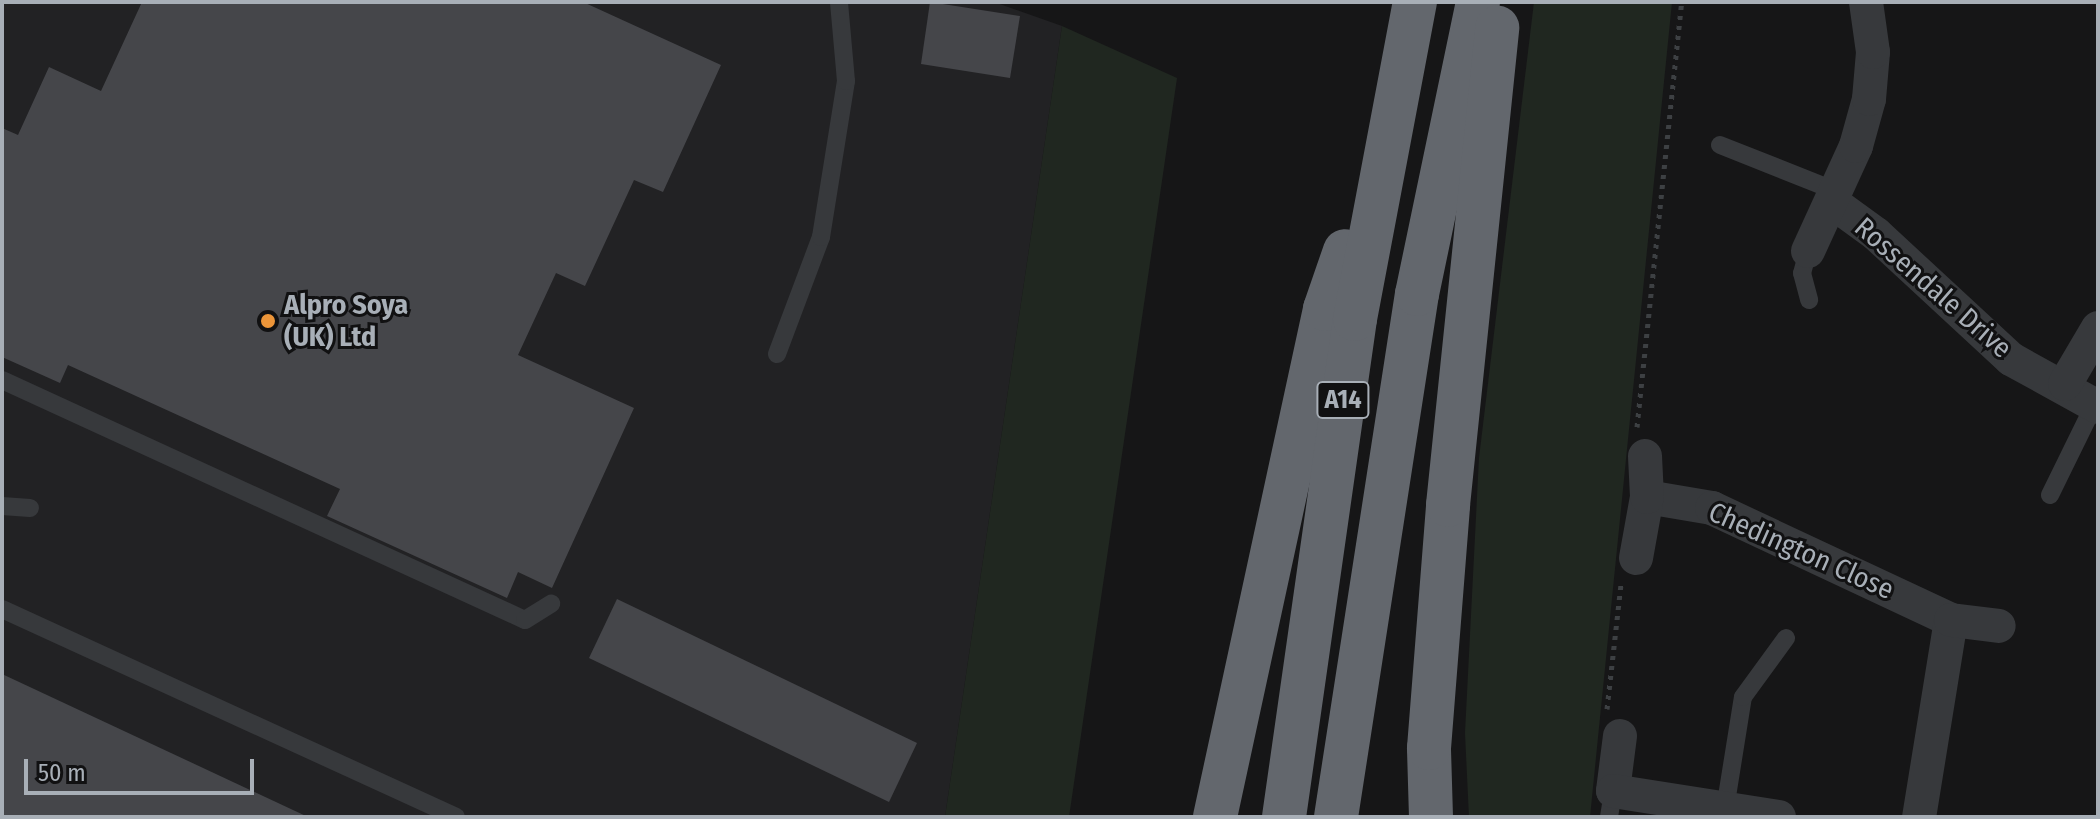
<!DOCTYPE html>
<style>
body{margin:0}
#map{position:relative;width:2100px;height:819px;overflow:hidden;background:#161617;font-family:"Fira Sans Condensed",sans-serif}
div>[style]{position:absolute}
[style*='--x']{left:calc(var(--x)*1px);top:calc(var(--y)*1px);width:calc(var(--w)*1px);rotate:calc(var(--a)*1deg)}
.built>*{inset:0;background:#222224}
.green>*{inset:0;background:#202720}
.building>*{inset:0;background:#45464a}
.path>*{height:5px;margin-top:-2.5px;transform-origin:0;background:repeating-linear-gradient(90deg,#3d4043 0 4px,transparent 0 10px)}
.lane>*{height:18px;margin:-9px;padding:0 9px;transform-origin:9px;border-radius:9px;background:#37393c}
.street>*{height:34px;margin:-17px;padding:0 17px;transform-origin:17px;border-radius:17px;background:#37393c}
.highway>*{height:44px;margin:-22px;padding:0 22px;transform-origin:22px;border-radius:22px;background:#63676d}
.dots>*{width:22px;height:22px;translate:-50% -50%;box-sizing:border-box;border:4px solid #111112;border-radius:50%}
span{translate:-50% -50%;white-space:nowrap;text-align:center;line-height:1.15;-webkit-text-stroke:6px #111112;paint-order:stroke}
.shield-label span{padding:2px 6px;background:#111112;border:2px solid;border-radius:6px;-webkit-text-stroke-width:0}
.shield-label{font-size:26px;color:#a8afb7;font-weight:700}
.street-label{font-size:28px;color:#a8afb7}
.poi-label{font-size:28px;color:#a8afb7;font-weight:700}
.left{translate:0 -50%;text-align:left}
.frame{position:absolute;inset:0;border:4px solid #a8afb7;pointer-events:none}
.scale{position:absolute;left:24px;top:759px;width:230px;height:36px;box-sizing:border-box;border:4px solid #a8afb7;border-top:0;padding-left:10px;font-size:24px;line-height:28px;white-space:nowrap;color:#a8afb7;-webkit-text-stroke:6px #111112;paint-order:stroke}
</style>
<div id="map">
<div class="built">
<i style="clip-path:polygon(2px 2px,994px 2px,1062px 26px,945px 817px,2px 817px)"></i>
</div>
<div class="green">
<i style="clip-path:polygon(1534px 2px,1672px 2px,1590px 817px,1469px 817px,1465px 733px,1479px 458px)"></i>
<i style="clip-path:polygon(1062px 26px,1177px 78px,1069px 817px,945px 817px)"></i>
</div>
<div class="building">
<i style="clip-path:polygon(142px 2px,583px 2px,721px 65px,663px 192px,634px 180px,585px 286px,556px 273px,518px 355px,634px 408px,552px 588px,518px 572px,507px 598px,327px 516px,340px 489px,68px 365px,60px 383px,2px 357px,2px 128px,18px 135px,49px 67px,101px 91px)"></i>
<i style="clip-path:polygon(930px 2px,1020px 16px,1010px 78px,921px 64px)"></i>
<i style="clip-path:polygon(617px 599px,917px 743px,889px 802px,589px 658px)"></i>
<i style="clip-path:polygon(2px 674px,308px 817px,2px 817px)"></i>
</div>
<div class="path">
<i style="--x:1637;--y:427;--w:427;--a:-84"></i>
<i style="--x:1607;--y:709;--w:126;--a:-83.6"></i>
</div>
<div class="lane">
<i style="--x:1720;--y:145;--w:125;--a:21.6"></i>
<i style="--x:1808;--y:251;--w:23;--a:105"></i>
<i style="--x:1802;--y:273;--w:28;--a:75"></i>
<i style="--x:777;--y:354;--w:125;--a:-69.4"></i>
<i style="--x:821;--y:237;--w:158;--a:-80.9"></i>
<i style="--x:846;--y:81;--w:79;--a:-95.1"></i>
<i style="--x:2;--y:380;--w:575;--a:24.65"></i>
<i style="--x:525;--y:620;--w:31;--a:-32"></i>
<i style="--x:2050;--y:495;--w:100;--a:-63.9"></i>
<i style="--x:2;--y:506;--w:28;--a:4"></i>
<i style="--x:2;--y:609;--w:499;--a:24.6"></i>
<i style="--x:1725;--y:809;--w:113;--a:-80.9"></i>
<i style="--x:1743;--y:697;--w:73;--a:-53.9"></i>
<i style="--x:1609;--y:817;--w:26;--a:-81"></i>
</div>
<div class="street">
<i style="--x:1832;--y:202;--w:54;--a:36"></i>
<i style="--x:1876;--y:234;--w:184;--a:42.8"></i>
<i style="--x:2011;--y:359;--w:99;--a:28.9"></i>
<i style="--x:1808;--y:251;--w:115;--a:-65.4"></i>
<i style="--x:1856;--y:146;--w:49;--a:-74.5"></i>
<i style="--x:1869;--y:99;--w:47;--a:-85.1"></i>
<i style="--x:1873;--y:52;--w:50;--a:-98"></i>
<i style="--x:2065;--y:384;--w:65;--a:-59.5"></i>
<i style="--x:1647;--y:497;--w:66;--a:9.6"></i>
<i style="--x:1712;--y:508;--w:264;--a:25.1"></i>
<i style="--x:1951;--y:620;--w:200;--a:99.2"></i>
<i style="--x:1636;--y:558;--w:62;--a:-79.8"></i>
<i style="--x:1647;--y:497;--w:41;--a:-92.8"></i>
<i style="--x:1951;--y:620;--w:48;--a:7.1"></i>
<i style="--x:1620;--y:736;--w:55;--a:97.3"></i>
<i style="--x:1613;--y:791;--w:168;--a:8.9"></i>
</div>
<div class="highway">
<i style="--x:1215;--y:817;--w:520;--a:-77.78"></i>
<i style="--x:1325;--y:309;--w:61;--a:-71"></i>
<i style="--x:1284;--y:817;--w:503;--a:-81.89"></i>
<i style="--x:1355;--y:319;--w:323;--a:-79.3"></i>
<i style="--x:1336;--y:817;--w:529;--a:-81.2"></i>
<i style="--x:1417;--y:294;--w:298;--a:-78.2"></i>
<i style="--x:1431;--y:817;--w:69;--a:-91.7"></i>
<i style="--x:1429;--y:748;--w:244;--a:-85.5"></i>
<i style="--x:1448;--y:505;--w:480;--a:-84.1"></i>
</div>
<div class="dots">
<i style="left:268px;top:321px;background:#ec9539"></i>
</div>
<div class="shield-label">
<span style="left:1343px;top:400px">A14</span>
</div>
<div class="street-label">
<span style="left:1933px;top:288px;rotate:41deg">Rossendale Drive</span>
<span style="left:1801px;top:551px;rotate:24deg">Chedington Close</span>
</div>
<div class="poi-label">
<span class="left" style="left:284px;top:321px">Alpro Soya<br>(UK) Ltd</span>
</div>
<div class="frame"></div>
<div class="scale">50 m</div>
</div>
